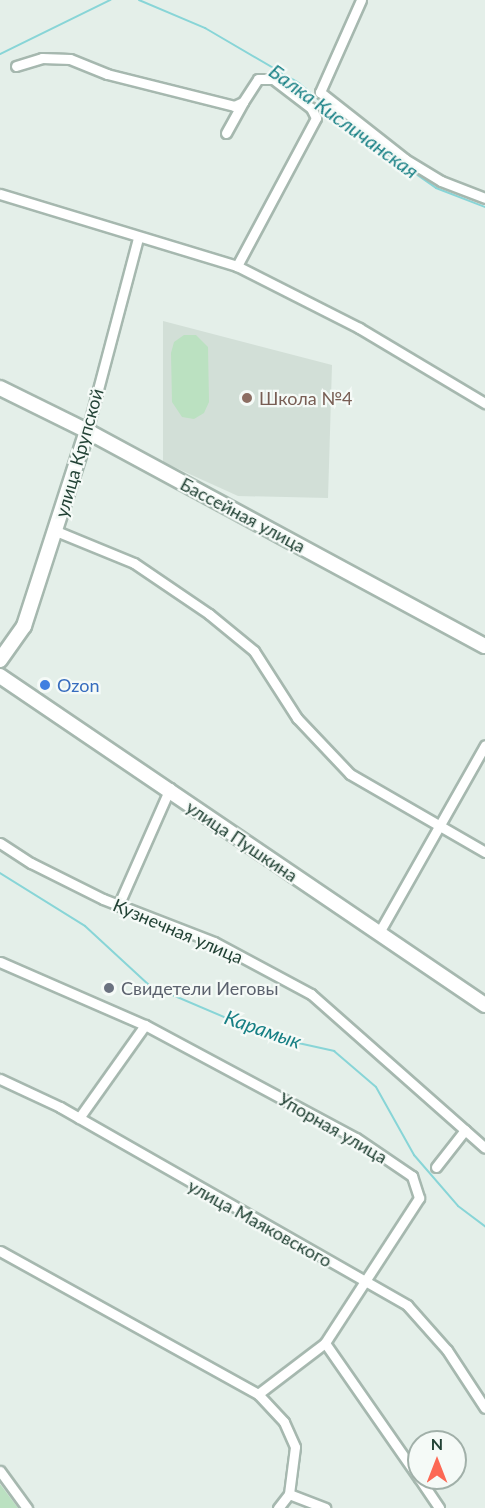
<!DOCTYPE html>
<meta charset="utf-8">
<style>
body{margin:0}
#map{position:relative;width:485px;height:1508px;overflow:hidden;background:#e4efe9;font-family:Lato,sans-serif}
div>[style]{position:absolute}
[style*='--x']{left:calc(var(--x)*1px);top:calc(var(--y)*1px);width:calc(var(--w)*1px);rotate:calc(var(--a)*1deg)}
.built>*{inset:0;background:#d2dfd7}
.green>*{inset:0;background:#bbe1c1}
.stream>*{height:2px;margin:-1px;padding:0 1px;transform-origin:1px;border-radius:1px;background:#88d5d7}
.roads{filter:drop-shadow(2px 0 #a6b8af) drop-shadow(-2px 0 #a6b8af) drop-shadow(0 2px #a6b8af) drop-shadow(0 -2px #a6b8af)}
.street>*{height:9px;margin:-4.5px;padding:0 4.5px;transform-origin:4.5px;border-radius:4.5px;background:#fff}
.secondary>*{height:14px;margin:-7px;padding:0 7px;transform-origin:7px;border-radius:7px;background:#fff}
.dots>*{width:16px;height:16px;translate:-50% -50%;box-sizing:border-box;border:3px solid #f5faf7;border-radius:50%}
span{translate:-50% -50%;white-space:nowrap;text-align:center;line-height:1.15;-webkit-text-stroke:4.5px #f5faf7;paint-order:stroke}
.education-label{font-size:18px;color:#785e54}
.left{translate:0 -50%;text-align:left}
.street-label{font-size:18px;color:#224235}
.shop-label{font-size:18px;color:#366cbe}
.worship-label{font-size:18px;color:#5b616d}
.water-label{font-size:20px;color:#167f84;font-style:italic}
.north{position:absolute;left:407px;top:1430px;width:60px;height:60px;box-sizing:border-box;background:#f5faf7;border:2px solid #a1b0a9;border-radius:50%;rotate:0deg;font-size:16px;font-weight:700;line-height:24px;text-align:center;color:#224235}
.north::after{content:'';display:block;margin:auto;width:21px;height:27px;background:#fc6854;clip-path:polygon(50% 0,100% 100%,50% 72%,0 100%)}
</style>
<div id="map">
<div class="built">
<i style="clip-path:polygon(163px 321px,332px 365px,328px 498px,238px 496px,163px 462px)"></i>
</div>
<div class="green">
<i style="clip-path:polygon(184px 335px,196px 335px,208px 347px,209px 402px,204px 413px,194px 419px,182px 417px,172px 402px,171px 353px,174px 342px)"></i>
<i style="clip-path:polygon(0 1484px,18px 1508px,0 1508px)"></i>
</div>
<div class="stream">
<i style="--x:139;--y:0;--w:72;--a:23"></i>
<i style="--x:205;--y:28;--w:109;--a:30.3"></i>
<i style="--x:299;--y:83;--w:84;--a:40.2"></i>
<i style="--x:363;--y:137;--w:89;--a:34.9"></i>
<i style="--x:436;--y:188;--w:53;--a:21.2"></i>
<i style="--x:0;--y:54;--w:123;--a:-26.1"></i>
<i style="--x:0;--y:873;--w:100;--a:31.9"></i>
<i style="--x:85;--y:926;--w:87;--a:42.7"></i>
<i style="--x:149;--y:985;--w:133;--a:23.1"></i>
<i style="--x:271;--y:1037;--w:65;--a:12.5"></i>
<i style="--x:334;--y:1051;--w:55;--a:40.6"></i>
<i style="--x:376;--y:1087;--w:78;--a:60.8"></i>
<i style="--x:414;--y:1155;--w:67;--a:49.2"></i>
<i style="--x:458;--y:1206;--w:34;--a:37"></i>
</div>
<div class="roads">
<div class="street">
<i style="--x:361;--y:0;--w:101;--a:114"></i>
<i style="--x:320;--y:92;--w:108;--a:38.2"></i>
<i style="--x:405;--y:159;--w:42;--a:31.4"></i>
<i style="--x:441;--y:181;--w:47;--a:21.1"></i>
<i style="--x:16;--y:66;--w:27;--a:-17"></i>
<i style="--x:42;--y:58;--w:28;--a:2"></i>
<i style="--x:70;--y:59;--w:40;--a:22"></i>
<i style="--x:107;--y:74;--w:131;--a:14.1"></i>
<i style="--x:234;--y:106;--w:10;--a:-24"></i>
<i style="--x:243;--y:102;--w:27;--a:-57"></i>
<i style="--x:258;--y:79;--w:15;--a:0"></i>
<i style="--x:273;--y:79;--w:48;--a:37.3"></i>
<i style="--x:311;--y:108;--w:11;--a:63"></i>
<i style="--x:316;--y:118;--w:168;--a:118.1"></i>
<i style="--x:226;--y:133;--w:35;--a:-61"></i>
<i style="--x:0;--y:194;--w:248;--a:16.9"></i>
<i style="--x:237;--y:266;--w:137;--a:26.9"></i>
<i style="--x:359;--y:328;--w:147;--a:30.8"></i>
<i style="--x:87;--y:431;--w:200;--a:-75.2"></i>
<i style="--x:56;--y:531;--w:84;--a:22.3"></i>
<i style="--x:134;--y:563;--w:91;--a:34.2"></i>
<i style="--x:209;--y:614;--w:58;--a:39.4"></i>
<i style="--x:254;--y:651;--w:80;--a:57.3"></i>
<i style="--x:297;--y:718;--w:77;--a:46.6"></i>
<i style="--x:350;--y:774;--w:156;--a:30"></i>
<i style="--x:0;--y:843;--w:37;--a:33"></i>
<i style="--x:31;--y:863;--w:80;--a:26.6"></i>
<i style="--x:103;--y:899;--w:119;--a:21.2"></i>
<i style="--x:214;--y:942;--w:110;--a:28.2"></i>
<i style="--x:311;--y:994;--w:232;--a:41.5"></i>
<i style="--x:118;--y:906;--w:129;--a:-66.2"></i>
<i style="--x:381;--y:929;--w:211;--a:-60.5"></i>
<i style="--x:0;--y:962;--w:158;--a:23.5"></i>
<i style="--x:145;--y:1025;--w:239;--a:28.2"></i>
<i style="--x:356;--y:1138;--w:68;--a:34.2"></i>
<i style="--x:412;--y:1176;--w:23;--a:72"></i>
<i style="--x:419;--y:1198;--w:173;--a:123"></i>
<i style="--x:325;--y:1343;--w:84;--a:142.7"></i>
<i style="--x:0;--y:1079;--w:66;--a:25"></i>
<i style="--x:60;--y:1107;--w:400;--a:29.7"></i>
<i style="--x:407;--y:1305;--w:60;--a:48.4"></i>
<i style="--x:447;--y:1350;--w:69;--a:56.8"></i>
<i style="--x:79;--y:1118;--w:114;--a:-54.6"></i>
<i style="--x:436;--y:1167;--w:47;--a:-51.9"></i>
<i style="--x:0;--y:1251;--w:295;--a:29"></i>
<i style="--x:258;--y:1394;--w:38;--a:47"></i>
<i style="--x:284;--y:1422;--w:27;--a:66"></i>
<i style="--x:295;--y:1447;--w:47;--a:97.3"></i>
<i style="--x:289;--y:1494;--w:18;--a:128"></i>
<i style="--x:325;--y:1343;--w:165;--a:55.2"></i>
<i style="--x:0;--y:1471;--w:46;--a:53.9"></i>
<i style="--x:419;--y:1478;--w:36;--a:56"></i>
<i style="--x:289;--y:1494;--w:39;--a:21"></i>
</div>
<div class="secondary">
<i style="--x:0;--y:388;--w:97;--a:26.3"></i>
<i style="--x:87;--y:431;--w:452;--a:28.4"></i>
<i style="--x:0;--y:660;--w:42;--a:-54.8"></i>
<i style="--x:24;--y:626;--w:205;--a:-72.1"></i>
<i style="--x:0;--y:676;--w:586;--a:34.15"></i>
</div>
</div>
<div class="dots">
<i style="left:247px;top:398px;background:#8d6e63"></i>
<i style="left:45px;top:685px;background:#3f7fe0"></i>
<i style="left:109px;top:988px;background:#6b7280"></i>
</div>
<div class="education-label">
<span class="left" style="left:259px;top:398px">Школа №4</span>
</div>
<div class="street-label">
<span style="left:79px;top:453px;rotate:-74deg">улица Крупской</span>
<span style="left:243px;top:515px;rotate:28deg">Бассейная улица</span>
<span style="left:242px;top:841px;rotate:34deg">улица Пушкина</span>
<span style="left:178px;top:931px;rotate:23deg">Кузнечная улица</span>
<span style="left:333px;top:1128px;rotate:30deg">Упорная улица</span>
<span style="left:260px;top:1223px;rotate:29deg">улица Маяковского</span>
</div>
<div class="shop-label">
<span class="left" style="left:57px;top:685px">Ozon</span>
</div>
<div class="worship-label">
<span class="left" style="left:121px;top:988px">Свидетели Иеговы</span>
</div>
<div class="water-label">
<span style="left:344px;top:121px;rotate:36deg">Балка Кисличанская</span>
<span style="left:263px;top:1029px;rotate:19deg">Карамык</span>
</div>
<div class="north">N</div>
</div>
